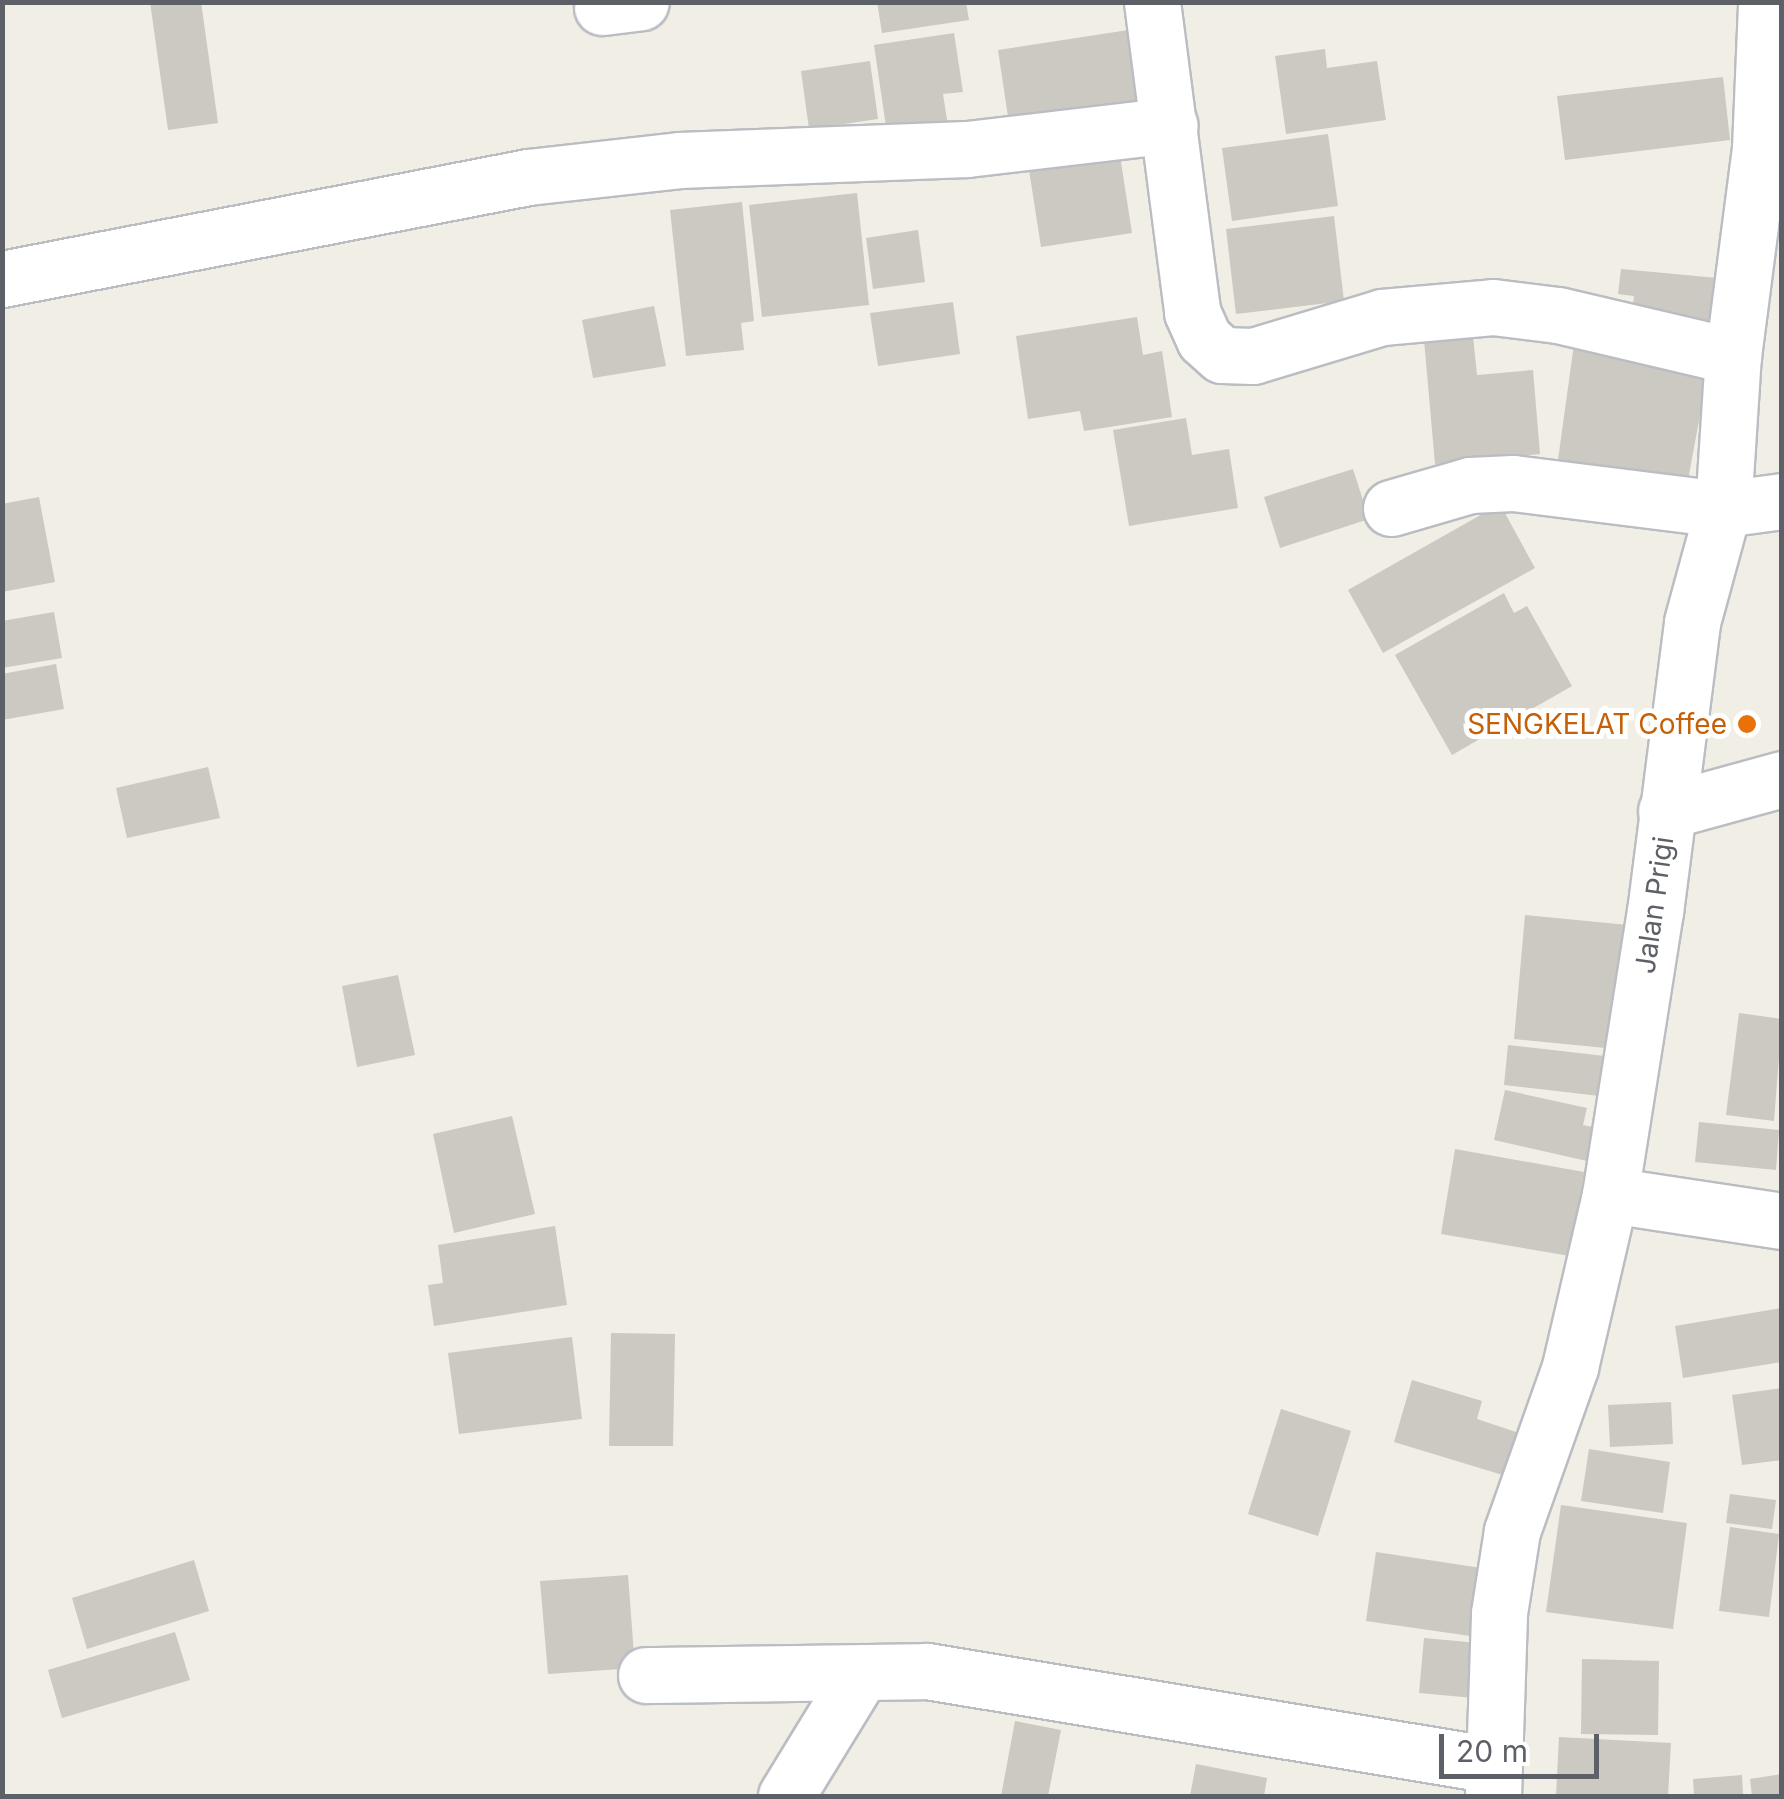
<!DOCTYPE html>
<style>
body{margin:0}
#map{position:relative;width:1784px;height:1799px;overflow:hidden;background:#f1eee5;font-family:Inter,sans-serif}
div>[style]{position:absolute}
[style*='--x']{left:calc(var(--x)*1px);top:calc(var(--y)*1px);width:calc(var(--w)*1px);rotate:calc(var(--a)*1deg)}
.building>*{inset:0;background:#ccc8c2}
.roads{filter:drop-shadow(2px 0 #babdc2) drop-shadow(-2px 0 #babdc2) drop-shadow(0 2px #babdc2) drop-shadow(0 -2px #babdc2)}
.minor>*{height:55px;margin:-27.5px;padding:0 27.5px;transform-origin:27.5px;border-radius:27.5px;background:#fff}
.dots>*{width:28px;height:28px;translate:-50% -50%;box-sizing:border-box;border:5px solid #fff;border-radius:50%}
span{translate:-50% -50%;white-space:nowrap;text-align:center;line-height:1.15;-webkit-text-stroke:10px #fff;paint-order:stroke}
.food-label{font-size:28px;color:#c56008}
.right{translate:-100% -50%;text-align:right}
.street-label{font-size:28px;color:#5d6167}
.frame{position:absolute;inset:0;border:5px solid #5d6167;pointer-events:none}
.scale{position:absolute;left:1439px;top:1734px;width:160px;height:45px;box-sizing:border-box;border:5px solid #5d6167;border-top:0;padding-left:12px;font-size:30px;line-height:35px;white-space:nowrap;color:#5d6167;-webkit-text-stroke:8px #fff;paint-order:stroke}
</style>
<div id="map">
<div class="building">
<i style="clip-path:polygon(150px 2px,201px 2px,218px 123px,168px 130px)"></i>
<i style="clip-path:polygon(877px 2px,966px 2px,969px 20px,882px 33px)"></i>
<i style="clip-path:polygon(1135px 29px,1146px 99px,1011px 137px,998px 50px)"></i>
<i style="clip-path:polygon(954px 33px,963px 92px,943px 94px,950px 139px,889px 147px,874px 45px)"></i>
<i style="clip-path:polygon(1325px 49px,1327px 68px,1377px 61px,1386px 120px,1286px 134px,1275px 56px)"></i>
<i style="clip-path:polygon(870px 61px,878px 119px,809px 129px,801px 71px)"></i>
<i style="clip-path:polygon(1723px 77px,1730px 140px,1565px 160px,1557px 96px)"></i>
<i style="clip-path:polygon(1328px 134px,1338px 206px,1232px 221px,1222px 148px)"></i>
<i style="clip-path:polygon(1118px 143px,1132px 233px,1041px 247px,1027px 157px)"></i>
<i style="clip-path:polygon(857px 193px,869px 305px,762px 317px,749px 205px)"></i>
<i style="clip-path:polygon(742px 202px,754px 321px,741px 323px,744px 350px,686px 356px,670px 210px)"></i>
<i style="clip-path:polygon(1334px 216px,1344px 301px,1236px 314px,1226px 229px)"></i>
<i style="clip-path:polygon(918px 230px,925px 282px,873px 289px,866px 238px)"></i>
<i style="clip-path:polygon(1621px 269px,1728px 279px,1723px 333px,1631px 324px,1634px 296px,1618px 294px)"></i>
<i style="clip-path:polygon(953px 302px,960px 354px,878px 366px,870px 313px)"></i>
<i style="clip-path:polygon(654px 306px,666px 366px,593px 378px,582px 320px)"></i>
<i style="clip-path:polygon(1137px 317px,1143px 355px,1162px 351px,1172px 417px,1084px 431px,1080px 411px,1028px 419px,1016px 336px)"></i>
<i style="clip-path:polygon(1473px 336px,1477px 375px,1533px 370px,1540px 454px,1435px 464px,1424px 340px)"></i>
<i style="clip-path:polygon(1575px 337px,1710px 361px,1686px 491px,1557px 467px)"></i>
<i style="clip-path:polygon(1186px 418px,1192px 455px,1229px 449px,1238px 508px,1129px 526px,1113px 430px)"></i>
<i style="clip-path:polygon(1353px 469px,1369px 519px,1280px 548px,1264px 497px)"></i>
<i style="clip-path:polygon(39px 497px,55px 582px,2px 592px,2px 504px)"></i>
<i style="clip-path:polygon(1500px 504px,1535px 568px,1383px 653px,1348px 590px)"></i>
<i style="clip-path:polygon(1504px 593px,1514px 613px,1527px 606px,1572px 686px,1452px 755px,1395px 655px)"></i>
<i style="clip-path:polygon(54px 612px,62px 658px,2px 668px,2px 621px)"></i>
<i style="clip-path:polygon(56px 664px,64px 709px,2px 720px,2px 674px)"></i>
<i style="clip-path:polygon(208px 767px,220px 818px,127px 838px,116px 788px)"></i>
<i style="clip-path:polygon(1525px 915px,1638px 926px,1626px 1050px,1514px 1039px)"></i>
<i style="clip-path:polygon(398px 975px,415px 1055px,357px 1067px,342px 986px)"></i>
<i style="clip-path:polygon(1739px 1013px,1782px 1019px,1774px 1121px,1726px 1115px)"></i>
<i style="clip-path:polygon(1508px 1045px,1622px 1058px,1617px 1098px,1504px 1085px)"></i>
<i style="clip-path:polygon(1505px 1090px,1587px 1108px,1583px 1125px,1616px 1132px,1609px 1166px,1494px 1140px)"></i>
<i style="clip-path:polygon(512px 1116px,535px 1214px,454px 1233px,433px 1134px)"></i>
<i style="clip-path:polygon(1699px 1122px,1779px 1130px,1776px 1170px,1695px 1162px)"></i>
<i style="clip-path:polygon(1455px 1149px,1584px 1172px,1570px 1256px,1441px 1234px)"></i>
<i style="clip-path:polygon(555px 1226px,567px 1305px,434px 1326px,428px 1285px,443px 1283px,438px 1245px)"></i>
<i style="clip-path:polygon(1782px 1308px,1782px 1362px,1683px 1378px,1675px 1326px)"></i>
<i style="clip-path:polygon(611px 1333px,675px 1334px,673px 1446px,609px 1446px)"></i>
<i style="clip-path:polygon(572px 1337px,582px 1419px,459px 1434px,448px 1353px)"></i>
<i style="clip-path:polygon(1412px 1380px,1482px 1401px,1477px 1419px,1519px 1433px,1506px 1476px,1394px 1442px)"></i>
<i style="clip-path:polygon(1782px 1388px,1782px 1460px,1742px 1465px,1732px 1395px)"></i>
<i style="clip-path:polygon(1671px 1402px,1673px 1444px,1610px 1447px,1608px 1405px)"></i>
<i style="clip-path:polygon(1281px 1409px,1351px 1431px,1318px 1536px,1248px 1514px)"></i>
<i style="clip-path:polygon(1589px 1449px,1670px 1462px,1663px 1513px,1581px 1501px)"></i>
<i style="clip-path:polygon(1730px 1494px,1776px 1500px,1772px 1529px,1726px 1523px)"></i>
<i style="clip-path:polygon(1561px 1505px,1687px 1523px,1673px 1629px,1546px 1612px)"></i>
<i style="clip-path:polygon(1730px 1527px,1779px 1534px,1769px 1617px,1719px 1611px)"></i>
<i style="clip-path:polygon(1376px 1552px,1501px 1571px,1491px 1639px,1366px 1621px)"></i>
<i style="clip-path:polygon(194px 1560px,209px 1611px,87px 1649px,72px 1598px)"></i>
<i style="clip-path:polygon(628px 1575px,635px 1668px,548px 1674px,540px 1581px)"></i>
<i style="clip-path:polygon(175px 1632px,190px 1680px,62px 1718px,48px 1670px)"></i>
<i style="clip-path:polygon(1424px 1638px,1490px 1644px,1485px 1699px,1419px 1693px)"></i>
<i style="clip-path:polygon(1582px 1659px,1659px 1661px,1658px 1735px,1581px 1734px)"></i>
<i style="clip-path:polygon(1015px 1721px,1061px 1730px,1048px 1796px,1001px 1796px)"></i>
<i style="clip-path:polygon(1559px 1737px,1671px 1743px,1668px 1796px,1556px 1796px)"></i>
<i style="clip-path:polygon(1196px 1764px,1267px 1778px,1264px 1796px,1190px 1796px)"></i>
<i style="clip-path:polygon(1782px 1774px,1782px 1796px,1752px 1796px,1750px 1779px)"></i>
<i style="clip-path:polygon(1742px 1775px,1743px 1796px,1694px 1796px,1693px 1779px)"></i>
</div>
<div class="roads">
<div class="minor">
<i style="--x:1152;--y:2;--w:313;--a:82.6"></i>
<i style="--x:1192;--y:312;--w:30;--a:66"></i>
<i style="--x:1204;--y:339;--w:24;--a:42"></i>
<i style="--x:1222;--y:355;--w:31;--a:2"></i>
<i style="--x:1253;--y:356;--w:135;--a:-16.8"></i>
<i style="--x:1382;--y:317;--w:111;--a:-5.1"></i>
<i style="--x:1493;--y:307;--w:65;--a:7"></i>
<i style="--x:1558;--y:315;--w:180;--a:13.2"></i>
<i style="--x:602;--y:7;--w:39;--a:-7"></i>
<i style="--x:2;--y:279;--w:536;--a:-10.97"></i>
<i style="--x:528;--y:177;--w:152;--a:-6.4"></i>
<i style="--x:679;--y:160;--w:288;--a:-2.2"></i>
<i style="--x:967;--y:149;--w:204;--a:-6.7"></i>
<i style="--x:1391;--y:508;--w:82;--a:-16.2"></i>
<i style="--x:1470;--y:485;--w:43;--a:-2.7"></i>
<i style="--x:1513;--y:483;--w:212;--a:7.1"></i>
<i style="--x:1723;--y:509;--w:60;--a:-7.7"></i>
<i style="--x:1666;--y:811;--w:120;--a:-15.4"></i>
<i style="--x:1610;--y:1195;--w:174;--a:8.6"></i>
<i style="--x:646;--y:1675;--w:281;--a:-0.8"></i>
<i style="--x:927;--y:1671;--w:574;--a:9.43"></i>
<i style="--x:786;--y:1796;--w:145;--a:-58.5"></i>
<i style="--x:1493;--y:1796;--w:183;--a:-88.1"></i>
<i style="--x:1499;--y:1613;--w:83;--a:-81"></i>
<i style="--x:1512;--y:1531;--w:174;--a:-70.5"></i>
<i style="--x:1570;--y:1367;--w:177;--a:-76.9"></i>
<i style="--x:1610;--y:1195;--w:287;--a:-81"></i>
<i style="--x:1655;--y:912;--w:292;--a:-82.7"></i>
<i style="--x:1692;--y:622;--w:117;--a:-74.7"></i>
<i style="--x:1723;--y:509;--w:153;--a:-86.3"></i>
<i style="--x:1733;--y:356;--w:210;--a:-82.6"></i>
<i style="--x:1760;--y:148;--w:146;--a:-87.6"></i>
</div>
</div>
<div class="dots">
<i style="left:1747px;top:724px;background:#e8710a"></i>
</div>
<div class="food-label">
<span class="right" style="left:1727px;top:724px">SENGKELAT Coffee</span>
</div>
<div class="street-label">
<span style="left:1654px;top:905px;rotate:-82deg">Jalan Prigi</span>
</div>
<div class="frame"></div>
<div class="scale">20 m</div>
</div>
